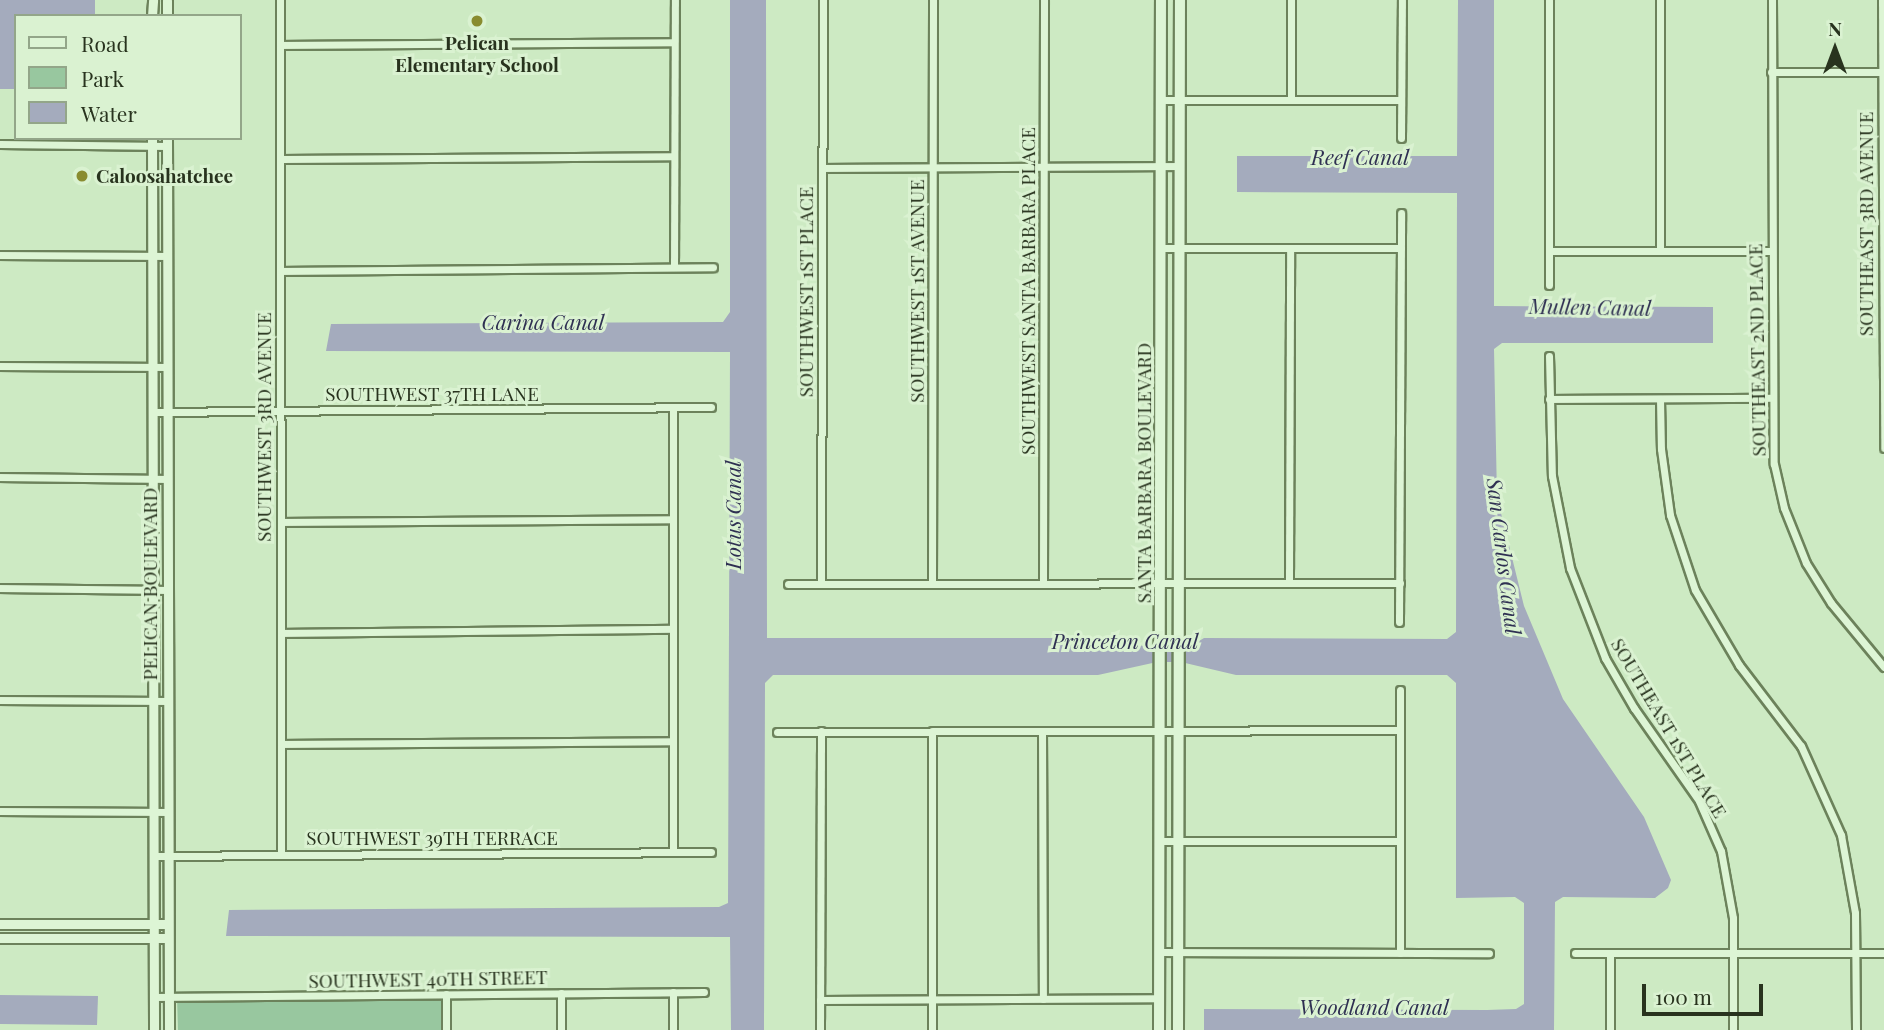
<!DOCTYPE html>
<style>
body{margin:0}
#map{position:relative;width:1884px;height:1030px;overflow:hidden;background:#cdeac3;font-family:"Playfair Display",serif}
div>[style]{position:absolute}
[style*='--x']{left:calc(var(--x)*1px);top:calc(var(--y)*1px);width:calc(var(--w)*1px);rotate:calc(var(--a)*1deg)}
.green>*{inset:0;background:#98c79f}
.water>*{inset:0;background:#a4abbd}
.roads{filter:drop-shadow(2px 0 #6c825b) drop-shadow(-2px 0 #6c825b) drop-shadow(0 2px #6c825b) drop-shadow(0 -2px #6c825b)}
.minor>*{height:7px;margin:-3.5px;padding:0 3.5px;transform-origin:3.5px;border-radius:3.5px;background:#ddf5d5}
.tertiary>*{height:9px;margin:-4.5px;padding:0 4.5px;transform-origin:4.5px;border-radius:4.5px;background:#ddf5d5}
.secondary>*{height:10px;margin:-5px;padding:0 5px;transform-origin:5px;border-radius:5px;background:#ddf5d5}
.dots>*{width:19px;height:19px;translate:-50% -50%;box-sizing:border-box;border:4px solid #daf2d1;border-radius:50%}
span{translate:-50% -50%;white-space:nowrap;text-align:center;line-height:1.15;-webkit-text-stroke:6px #daf2d1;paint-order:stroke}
.poi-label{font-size:19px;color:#28331e;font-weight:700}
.left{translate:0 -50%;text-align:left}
.street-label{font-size:19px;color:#28331e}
.water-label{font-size:21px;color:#2f3052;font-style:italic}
.legend{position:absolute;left:14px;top:14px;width:228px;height:126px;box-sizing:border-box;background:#daf2d1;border:2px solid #93a689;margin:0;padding:9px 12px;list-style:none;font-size:21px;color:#28331e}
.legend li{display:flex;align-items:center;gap:14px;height:35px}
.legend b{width:35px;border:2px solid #93a689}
.north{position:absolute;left:1800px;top:14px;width:70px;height:70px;-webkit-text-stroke:5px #daf2d1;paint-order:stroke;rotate:0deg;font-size:19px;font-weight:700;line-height:28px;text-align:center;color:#28331e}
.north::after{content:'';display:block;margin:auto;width:24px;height:32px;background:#28331e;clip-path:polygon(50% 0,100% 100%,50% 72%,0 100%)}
.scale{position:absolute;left:1642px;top:984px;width:121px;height:32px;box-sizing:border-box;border:4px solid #28331e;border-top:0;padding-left:9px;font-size:21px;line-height:24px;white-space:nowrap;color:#28331e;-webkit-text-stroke:5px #daf2d1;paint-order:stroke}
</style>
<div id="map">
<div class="green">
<i style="clip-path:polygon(446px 994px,446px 1030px,178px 1030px,177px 997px)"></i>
</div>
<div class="water">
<i style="clip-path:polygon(0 0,95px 0,95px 16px,16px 16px,16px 89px,0 89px)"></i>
<i style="clip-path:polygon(730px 0,766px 0,767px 638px,1099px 638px,1155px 648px,1186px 649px,1204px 638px,1447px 639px,1456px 632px,1457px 193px,1237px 192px,1237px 156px,1457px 156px,1458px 0,1494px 0,1494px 306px,1713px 307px,1713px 343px,1502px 343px,1494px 349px,1497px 497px,1524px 606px,1563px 699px,1644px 817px,1671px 880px,1668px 888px,1655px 898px,1563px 897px,1555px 902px,1554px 1030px,1204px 1030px,1204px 1009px,1487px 1010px,1516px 1009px,1524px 1004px,1524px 903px,1515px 897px,1456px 898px,1456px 683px,1447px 675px,1236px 675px,1181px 662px,1157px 662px,1098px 675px,773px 675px,765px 683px,764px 1030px,731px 1030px,730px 937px,226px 936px,229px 910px,719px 907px,728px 903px,730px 352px,326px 351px,331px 324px,723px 322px,730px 312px)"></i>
<i style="clip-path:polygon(0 995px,98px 996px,97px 1025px,0 1024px)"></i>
</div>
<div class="roads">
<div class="minor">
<i style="--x:280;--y:0;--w:854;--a:89.93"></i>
<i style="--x:1660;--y:0;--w:250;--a:90"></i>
<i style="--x:1772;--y:0;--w:464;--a:89.8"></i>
<i style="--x:1774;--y:464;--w:45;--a:77.2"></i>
<i style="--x:1784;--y:508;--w:59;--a:68.2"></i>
<i style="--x:1806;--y:563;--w:47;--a:58"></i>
<i style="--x:1831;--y:603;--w:83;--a:50.4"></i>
<i style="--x:1882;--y:0;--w:448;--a:89.7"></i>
<i style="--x:280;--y:45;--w:394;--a:-0.4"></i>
<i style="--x:1771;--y:72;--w:113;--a:0"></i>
<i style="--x:1161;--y:100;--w:240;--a:0"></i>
<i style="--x:1291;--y:100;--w:100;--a:-90"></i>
<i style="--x:1401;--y:138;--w:138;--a:-89.6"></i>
<i style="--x:0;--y:144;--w:167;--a:0.7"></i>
<i style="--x:281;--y:159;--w:393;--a:-0.4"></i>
<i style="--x:823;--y:168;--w:356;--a:-0.3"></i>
<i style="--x:1160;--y:248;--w:241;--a:0"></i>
<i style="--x:1550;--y:251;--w:221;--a:0"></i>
<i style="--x:0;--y:255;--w:167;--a:0.3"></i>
<i style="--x:674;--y:267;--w:267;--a:-89.8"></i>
<i style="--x:281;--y:271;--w:432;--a:-0.5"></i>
<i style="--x:1549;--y:285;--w:285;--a:-90"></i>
<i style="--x:1549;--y:356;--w:120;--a:88.6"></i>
<i style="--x:1552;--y:476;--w:94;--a:78.9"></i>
<i style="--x:1570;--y:568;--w:97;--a:68.7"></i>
<i style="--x:1605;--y:658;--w:58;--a:59.9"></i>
<i style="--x:1634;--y:708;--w:113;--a:55"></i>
<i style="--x:1699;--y:801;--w:55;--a:66.3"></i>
<i style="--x:1721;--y:851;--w:68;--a:79.8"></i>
<i style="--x:1733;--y:918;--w:112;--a:90"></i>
<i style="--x:0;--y:366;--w:167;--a:0.3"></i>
<i style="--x:1549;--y:399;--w:222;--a:-0.3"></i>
<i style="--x:1660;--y:399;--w:50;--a:88.9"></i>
<i style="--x:1661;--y:449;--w:67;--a:82.2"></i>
<i style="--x:1670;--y:515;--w:79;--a:71.6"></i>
<i style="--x:1695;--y:590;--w:87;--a:59.6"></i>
<i style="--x:1739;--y:665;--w:102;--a:52.6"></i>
<i style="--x:1801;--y:746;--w:98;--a:65.8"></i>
<i style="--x:1841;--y:835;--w:79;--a:79.8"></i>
<i style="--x:1855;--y:913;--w:117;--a:89.5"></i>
<i style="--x:152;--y:412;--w:559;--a:-0.51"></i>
<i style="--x:0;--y:477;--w:167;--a:0.7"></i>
<i style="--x:281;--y:522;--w:392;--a:-0.4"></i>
<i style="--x:1289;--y:582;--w:334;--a:-89.8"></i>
<i style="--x:821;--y:583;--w:583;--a:-89.8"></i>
<i style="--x:932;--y:583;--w:583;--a:-89.9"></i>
<i style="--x:1043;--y:583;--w:583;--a:-89.9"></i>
<i style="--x:788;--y:584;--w:612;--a:-0.09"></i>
<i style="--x:0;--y:588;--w:167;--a:0.7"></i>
<i style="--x:1399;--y:622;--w:409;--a:-89.7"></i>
<i style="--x:281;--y:633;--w:392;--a:-0.6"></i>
<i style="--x:0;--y:700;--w:167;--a:0.3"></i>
<i style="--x:932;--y:731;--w:299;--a:90"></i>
<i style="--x:1042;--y:731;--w:268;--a:89.8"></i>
<i style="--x:777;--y:732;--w:623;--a:-0.18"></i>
<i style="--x:281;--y:744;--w:392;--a:-0.4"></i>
<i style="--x:0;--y:811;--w:167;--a:0.3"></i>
<i style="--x:1159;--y:841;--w:241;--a:0"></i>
<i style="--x:673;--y:852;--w:444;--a:-90"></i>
<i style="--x:153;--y:856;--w:558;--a:-0.41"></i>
<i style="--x:1159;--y:952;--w:330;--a:0.2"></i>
<i style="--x:1400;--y:953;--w:263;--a:-90"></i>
<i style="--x:1575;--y:953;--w:309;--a:0"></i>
<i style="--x:673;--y:992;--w:38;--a:90"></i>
<i style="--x:561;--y:993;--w:37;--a:90"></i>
<i style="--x:446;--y:994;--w:36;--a:90"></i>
<i style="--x:154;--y:997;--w:550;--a:-0.52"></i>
<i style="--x:820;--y:1000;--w:339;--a:-0.3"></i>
<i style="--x:820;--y:1030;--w:299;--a:-89.8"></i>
<i style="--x:1610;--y:1030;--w:77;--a:-90"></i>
</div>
<div class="tertiary">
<i style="--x:152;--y:16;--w:16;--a:-86"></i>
<i style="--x:167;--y:16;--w:16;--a:-90"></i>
<i style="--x:152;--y:138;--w:892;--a:89.87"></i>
<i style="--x:167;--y:138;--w:892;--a:89.87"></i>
<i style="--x:0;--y:924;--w:168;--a:0"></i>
<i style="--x:0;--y:938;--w:168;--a:0"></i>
</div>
<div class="secondary">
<i style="--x:1159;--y:1030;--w:1030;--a:-89.89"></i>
<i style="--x:1178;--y:1030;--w:1030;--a:-89.89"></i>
</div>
</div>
<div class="dots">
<i style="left:477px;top:21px;background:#898c30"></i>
<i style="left:82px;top:176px;background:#898c30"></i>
</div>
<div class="poi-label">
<span style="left:477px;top:54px">Pelican<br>Elementary School</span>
<span class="left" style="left:96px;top:176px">Caloosahatchee</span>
</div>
<div class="street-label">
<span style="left:1866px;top:224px;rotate:-90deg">SOUTHEAST 3RD AVENUE</span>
<span style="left:917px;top:291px;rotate:-90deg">SOUTHWEST 1ST AVENUE</span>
<span style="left:1028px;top:291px;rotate:-90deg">SOUTHWEST SANTA BARBARA PLACE</span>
<span style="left:806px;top:292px;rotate:-90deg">SOUTHWEST 1ST PLACE</span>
<span style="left:1757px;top:350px;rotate:-91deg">SOUTHEAST 2ND PLACE</span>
<span style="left:432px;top:394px">SOUTHWEST 37TH LANE</span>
<span style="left:264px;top:427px;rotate:-90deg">SOUTHWEST 3RD AVENUE</span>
<span style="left:1144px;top:473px;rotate:-90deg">SANTA BARBARA BOULEVARD</span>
<span style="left:150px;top:584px;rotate:-90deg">PELICAN BOULEVARD</span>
<span style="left:1669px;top:728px;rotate:59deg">SOUTHEAST 1ST PLACE</span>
<span style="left:432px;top:838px">SOUTHWEST 39TH TERRACE</span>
<span style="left:428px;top:979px;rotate:-1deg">SOUTHWEST 40TH STREET</span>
</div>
<div class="water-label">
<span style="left:1360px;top:156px">Reef Canal</span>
<span style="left:1590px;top:306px;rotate:1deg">Mullen Canal</span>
<span style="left:543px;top:321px">Carina Canal</span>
<span style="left:732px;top:515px;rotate:-90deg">Lotus Canal</span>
<span style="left:1505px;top:556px;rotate:83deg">San Carlos Canal</span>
<span style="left:1125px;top:640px">Princeton Canal</span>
<span style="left:1374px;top:1006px">Woodland Canal</span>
</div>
<ul class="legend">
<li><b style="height:9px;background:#ddf5d5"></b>Road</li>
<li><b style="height:19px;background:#98c79f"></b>Park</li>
<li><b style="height:19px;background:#a4abbd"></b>Water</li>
</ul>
<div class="north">N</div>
<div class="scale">100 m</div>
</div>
